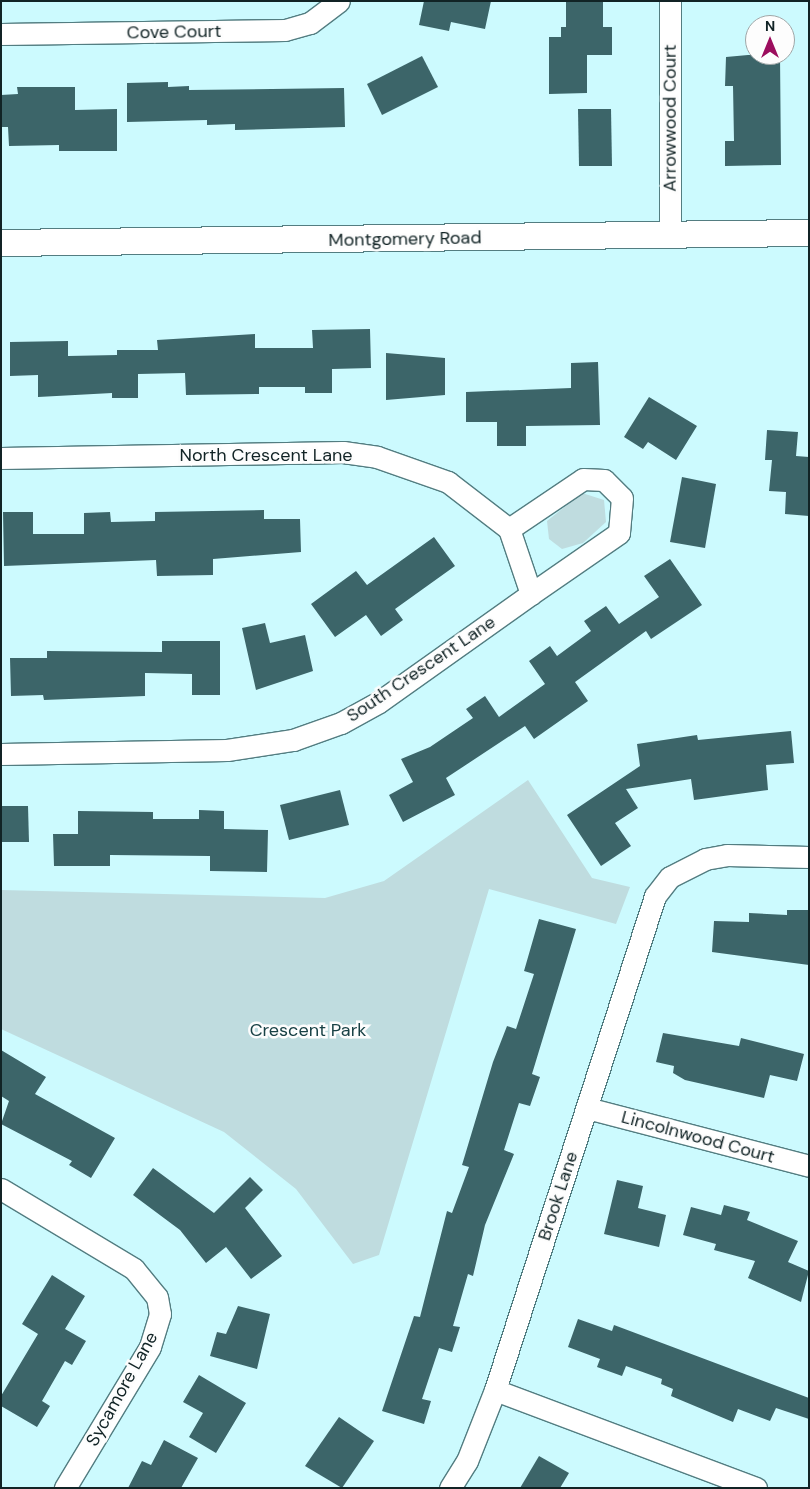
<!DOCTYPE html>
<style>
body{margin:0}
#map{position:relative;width:810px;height:1489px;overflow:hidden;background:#ccfafe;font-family:"DM Sans",sans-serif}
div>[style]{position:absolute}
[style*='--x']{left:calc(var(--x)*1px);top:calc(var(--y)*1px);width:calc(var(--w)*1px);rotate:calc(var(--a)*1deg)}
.green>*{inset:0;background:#bfdcdf}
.building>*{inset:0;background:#3c6569}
.roads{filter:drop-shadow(1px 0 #537d81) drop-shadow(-1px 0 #537d81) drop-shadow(0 1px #537d81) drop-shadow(0 -1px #537d81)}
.minor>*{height:21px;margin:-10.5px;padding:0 10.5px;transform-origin:10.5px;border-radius:10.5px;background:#fff}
.tertiary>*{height:26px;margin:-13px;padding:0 13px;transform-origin:13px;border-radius:13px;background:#fff}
span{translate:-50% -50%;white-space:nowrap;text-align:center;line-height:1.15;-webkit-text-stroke:5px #fdfdfd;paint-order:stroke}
.street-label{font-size:18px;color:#112325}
.park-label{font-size:18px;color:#184145}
.frame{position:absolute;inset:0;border:2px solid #112325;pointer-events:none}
.north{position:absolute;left:745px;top:15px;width:50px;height:50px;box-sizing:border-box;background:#fdfdfd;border:1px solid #9fa6a7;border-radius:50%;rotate:0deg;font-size:14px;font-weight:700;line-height:20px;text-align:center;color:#112325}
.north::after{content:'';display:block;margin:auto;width:18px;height:22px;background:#9c0e5e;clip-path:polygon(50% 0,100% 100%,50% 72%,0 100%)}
</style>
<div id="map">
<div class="green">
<i style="clip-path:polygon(582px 493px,604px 500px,606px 522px,583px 543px,562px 549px,549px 539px,547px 521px)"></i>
<i style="clip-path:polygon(528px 780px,592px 878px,630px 887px,616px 924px,489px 889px,379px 1255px,353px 1264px,296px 1189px,224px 1132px,1px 1029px,1px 890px,325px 898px,384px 881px)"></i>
</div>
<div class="building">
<i style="clip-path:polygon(424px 1px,491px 1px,485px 29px,451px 22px,449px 31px,419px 25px)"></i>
<i style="clip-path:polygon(566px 1px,603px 1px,603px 27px,612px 27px,612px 55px,587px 55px,587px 93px,549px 94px,549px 37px,561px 37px,561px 27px,566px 27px)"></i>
<i style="clip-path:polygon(748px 55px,780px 55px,781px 165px,725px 166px,725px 141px,734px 141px,733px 86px,725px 86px,726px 57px)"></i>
<i style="clip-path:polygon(422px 56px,438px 87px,382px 115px,367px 84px)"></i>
<i style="clip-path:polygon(168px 82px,168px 87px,189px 86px,189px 90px,344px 88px,345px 127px,235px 130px,235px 124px,207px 125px,207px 120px,127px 122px,127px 83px)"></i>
<i style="clip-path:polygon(17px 87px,75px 87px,75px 110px,117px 109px,117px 151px,59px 151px,59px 145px,9px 146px,8px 127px,1px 127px,1px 95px,18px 94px)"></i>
<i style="clip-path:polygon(578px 109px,611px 109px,612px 166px,579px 166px)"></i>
<i style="clip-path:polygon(370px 329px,371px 368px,332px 369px,332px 393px,305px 393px,305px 387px,259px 387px,259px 394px,186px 395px,185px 373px,138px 374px,138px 398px,112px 398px,112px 393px,38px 397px,38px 375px,10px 376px,10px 342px,68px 341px,68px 356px,117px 355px,117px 350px,158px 350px,157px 340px,255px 334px,255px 348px,313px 348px,312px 330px)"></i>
<i style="clip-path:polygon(386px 353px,445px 358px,445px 395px,386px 400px)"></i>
<i style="clip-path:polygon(598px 362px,600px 425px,526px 426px,526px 446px,497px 446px,497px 422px,466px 422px,466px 392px,571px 388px,571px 363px)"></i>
<i style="clip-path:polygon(649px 397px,697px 426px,676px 460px,648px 442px,643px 449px,624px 437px)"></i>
<i style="clip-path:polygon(767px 430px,798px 432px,796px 456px,809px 457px,809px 516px,785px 514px,786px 492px,769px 491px,772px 460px,765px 460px)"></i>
<i style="clip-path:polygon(682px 477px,716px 484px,705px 548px,670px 542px)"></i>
<i style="clip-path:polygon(264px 510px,264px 519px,300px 519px,301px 552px,213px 559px,213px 575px,157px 576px,156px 560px,4px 566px,3px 512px,33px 512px,33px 534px,84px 534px,84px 513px,110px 512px,111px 522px,155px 521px,155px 512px)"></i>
<i style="clip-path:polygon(434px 537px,455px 566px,395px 609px,403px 620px,381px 636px,366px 615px,335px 637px,311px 604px,356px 571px,367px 585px)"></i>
<i style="clip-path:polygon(670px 559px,702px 605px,651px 639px,646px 631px,575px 682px,588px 701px,534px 739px,525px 726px,446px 778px,455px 795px,403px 822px,389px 795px,413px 782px,401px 759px,430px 747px,473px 718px,466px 709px,485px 696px,499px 717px,545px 684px,529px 661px,550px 646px,557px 656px,591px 631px,584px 621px,606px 606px,619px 624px,659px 597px,644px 576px)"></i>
<i style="clip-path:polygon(265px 623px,270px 643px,305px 635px,313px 671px,256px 690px,242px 628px)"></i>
<i style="clip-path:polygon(162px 641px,220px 641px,220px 695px,192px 695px,192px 674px,145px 673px,145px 696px,44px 700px,43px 695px,11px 696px,10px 658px,47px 658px,47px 651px,162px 652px)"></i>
<i style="clip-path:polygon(791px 731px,794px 763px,766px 765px,768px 790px,694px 800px,691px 779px,626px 789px,638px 808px,615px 823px,631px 846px,601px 866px,567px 815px,640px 766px,637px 744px,697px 735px,698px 740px)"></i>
<i style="clip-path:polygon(340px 790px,349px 825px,289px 840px,280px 805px)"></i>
<i style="clip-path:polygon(1px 806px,28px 806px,29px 842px,1px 842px)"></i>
<i style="clip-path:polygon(199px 810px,224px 811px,224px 829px,268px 830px,267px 872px,210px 871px,210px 856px,110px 855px,110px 866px,54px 866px,53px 834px,78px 834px,78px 811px,153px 812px,153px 819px,199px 819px)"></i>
<i style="clip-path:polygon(787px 910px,809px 910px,809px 965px,712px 952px,714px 921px,749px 922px,749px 913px,787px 915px)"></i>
<i style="clip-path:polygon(539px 919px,576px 929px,532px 1074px,540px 1077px,530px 1106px,519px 1103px,504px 1150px,514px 1154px,485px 1225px,473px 1276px,468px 1274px,453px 1326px,460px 1327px,452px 1352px,439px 1348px,422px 1399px,431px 1401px,424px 1424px,382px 1411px,414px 1316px,420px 1317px,447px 1211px,452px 1213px,469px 1167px,462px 1165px,493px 1062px,507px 1026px,516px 1029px,534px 974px,524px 971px)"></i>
<i style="clip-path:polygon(663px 1033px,739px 1046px,741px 1038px,804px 1054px,797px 1081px,770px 1075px,764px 1098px,685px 1080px,673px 1073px,674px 1066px,656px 1062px)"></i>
<i style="clip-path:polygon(1px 1050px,46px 1077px,35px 1094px,115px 1138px,91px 1178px,69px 1165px,72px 1161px,1px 1124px,9px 1101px,1px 1096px)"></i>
<i style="clip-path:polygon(153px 1168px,214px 1213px,250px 1177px,263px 1190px,245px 1208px,282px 1256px,251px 1279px,226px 1247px,206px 1263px,180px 1230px,133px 1195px)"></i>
<i style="clip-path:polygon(617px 1180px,643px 1186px,638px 1208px,666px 1215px,659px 1247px,604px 1234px)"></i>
<i style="clip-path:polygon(724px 1205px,750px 1212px,747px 1220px,798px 1241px,788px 1262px,809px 1271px,801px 1302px,748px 1278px,755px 1261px,714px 1250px,716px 1244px,683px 1235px,691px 1207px,721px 1215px)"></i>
<i style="clip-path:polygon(52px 1275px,85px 1296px,65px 1329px,86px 1341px,72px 1365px,65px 1361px,42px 1401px,50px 1406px,37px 1427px,1px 1406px,1px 1396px,38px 1334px,22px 1324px)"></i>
<i style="clip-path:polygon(238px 1306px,270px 1314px,257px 1369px,210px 1356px,217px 1332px,226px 1334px)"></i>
<i style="clip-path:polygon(578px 1319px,612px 1331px,614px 1325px,809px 1398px,809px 1419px,776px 1408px,770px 1421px,738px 1409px,733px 1422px,671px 1396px,673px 1389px,661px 1384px,662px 1379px,626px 1366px,622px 1376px,597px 1367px,600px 1359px,568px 1347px)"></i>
<i style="clip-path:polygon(199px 1375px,246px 1403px,216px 1453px,189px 1437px,203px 1413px,183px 1402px)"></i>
<i style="clip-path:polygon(339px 1417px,374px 1441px,342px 1488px,305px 1466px)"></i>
<i style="clip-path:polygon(164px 1440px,198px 1458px,181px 1488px,128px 1488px,142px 1461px,151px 1465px)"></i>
<i style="clip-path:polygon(539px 1456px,569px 1473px,560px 1488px,520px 1488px)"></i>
</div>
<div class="roads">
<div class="minor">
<i style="--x:1;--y:34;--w:284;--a:-0.8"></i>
<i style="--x:285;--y:30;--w:26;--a:-16"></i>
<i style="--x:310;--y:23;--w:36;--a:-37"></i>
<i style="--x:670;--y:235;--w:234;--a:-90"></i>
<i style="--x:1;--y:458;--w:342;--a:-1"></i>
<i style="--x:343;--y:452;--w:34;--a:8"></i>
<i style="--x:377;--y:457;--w:75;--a:19.4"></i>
<i style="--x:448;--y:482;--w:77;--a:37.6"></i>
<i style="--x:509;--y:529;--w:89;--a:-34"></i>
<i style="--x:583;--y:479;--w:21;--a:3"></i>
<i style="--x:604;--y:480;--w:25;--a:45"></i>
<i style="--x:622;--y:498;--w:35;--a:95"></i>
<i style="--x:619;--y:533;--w:107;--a:145.3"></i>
<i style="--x:1;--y:754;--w:226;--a:-1"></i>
<i style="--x:227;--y:750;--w:67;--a:-8.6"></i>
<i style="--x:293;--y:740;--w:51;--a:-19.5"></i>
<i style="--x:341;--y:723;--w:43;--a:-28.9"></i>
<i style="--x:379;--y:702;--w:186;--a:-35.4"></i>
<i style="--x:531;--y:594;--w:69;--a:-108.7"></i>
<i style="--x:587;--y:1108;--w:229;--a:14.6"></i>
<i style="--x:1;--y:1189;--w:155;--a:31"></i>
<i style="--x:134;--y:1269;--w:36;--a:51"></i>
<i style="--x:157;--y:1297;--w:17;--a:80"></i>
<i style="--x:160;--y:1314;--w:34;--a:107"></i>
<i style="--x:150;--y:1347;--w:165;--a:121.1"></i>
<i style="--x:495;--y:1390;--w:279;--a:20.6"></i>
<i style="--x:450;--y:1488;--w:32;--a:-58"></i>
<i style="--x:467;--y:1461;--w:76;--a:-68.5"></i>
<i style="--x:495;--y:1390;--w:519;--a:-72.05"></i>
<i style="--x:655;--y:896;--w:24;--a:-52"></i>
<i style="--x:670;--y:877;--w:39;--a:-27"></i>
<i style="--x:705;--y:859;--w:22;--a:-10"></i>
<i style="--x:727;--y:855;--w:82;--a:1.4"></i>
</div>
<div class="tertiary">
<i style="--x:1;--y:243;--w:808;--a:-0.71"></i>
</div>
</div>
<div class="street-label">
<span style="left:174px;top:32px;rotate:-1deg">Cove Court</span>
<span style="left:670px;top:118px;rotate:-90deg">Arrowwood Court</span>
<span style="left:405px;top:239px;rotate:-1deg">Montgomery Road</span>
<span style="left:266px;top:455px">North Crescent Lane</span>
<span style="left:421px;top:669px;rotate:-34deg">South Crescent Lane</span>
<span style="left:698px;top:1137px;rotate:15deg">Lincolnwood Court</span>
<span style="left:558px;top:1196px;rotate:-72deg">Brook Lane</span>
<span style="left:122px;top:1389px;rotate:-61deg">Sycamore Lane</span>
</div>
<div class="park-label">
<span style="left:308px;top:1030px">Crescent Park</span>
</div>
<div class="frame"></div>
<div class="north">N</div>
</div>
